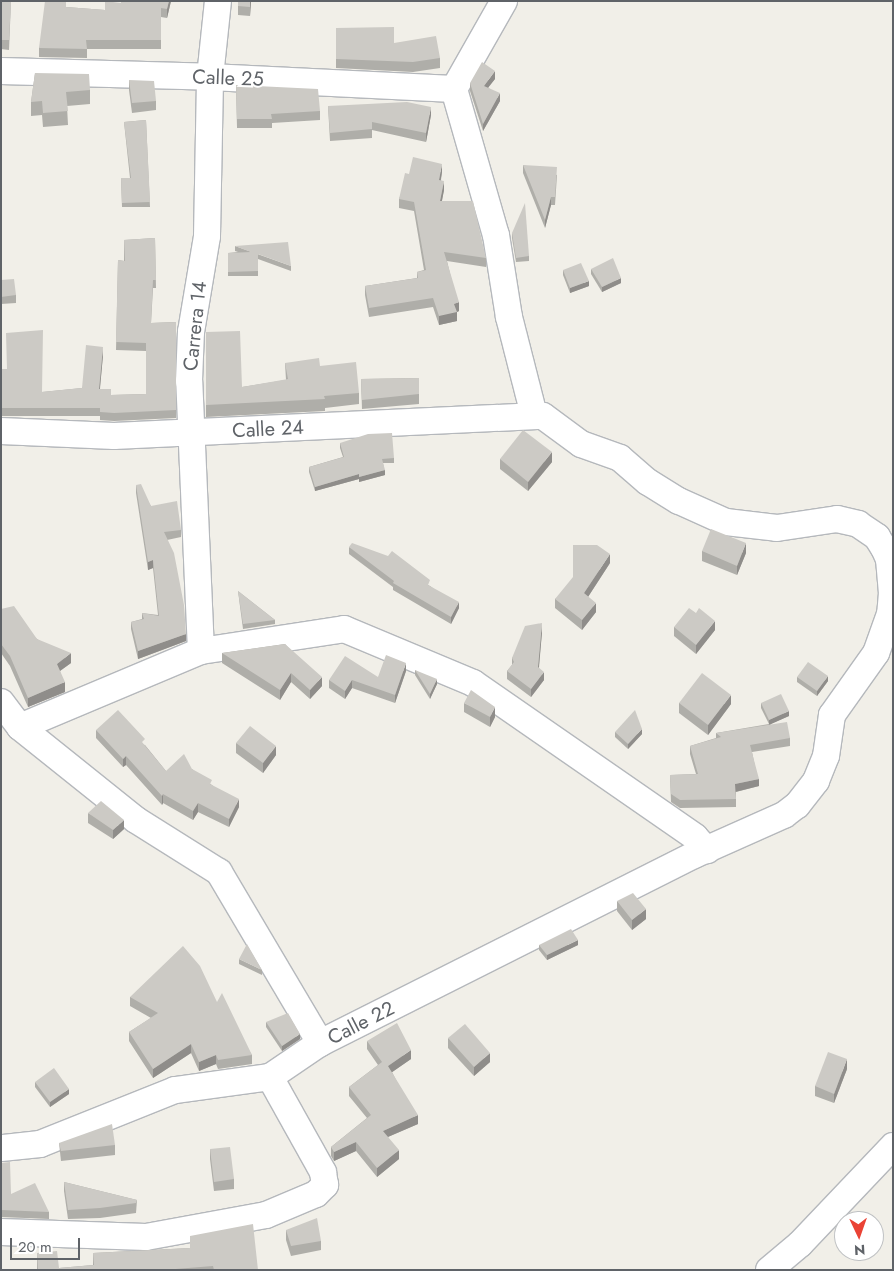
<!DOCTYPE html>
<style>
body{margin:0}
#map{position:relative;width:894px;height:1271px;overflow:hidden;background:#f1efe8;font-family:Jost,sans-serif}
div>[style]{position:absolute}
[style*='--x']{left:calc(var(--x)*1px);top:calc(var(--y)*1px);width:calc(var(--w)*1px);rotate:calc(var(--a)*1deg)}
.roads{filter:drop-shadow(1px 0 #b5b8bc) drop-shadow(-1px 0 #b5b8bc) drop-shadow(0 1px #b5b8bc) drop-shadow(0 -1px #b5b8bc)}
.minor>*{height:26px;margin:-13px;padding:0 13px;transform-origin:13px;border-radius:13px;background:#fff}
.wall>*{inset:0;background:#afaea9}
.shaded-wall>*{inset:0;background:#8f8d8a}
.building>*{inset:0;background:#cccac5}
span{translate:-50% -50%;white-space:nowrap;text-align:center;line-height:1.15;-webkit-text-stroke:4px #fff;paint-order:stroke}
.street-label{font-size:20px;color:#5f6368}
.frame{position:absolute;inset:0;border:2px solid #5f6368;pointer-events:none}
.north{position:absolute;left:834px;top:1211px;width:50px;height:50px;box-sizing:border-box;background:#fff;border:1px solid #bfc1c3;border-radius:50%;rotate:177deg;font-size:14px;font-weight:700;line-height:20px;text-align:center;color:#5f6368}
.north::after{content:'';display:block;margin:auto;width:18px;height:22px;background:#ea4335;clip-path:polygon(50% 0,100% 100%,50% 72%,0 100%)}
.scale{position:absolute;left:10px;top:1238px;width:70px;height:22px;box-sizing:border-box;border:2px solid #5f6368;border-top:0;padding-left:6px;font-size:15px;line-height:18px;white-space:nowrap;color:#5f6368;-webkit-text-stroke:4px #fff;paint-order:stroke}
</style>
<div id="map">
<div class="roads">
<div class="minor">
<i style="--x:504;--y:1;--w:101;--a:119.6"></i>
<i style="--x:454;--y:89;--w:152;--a:74"></i>
<i style="--x:496;--y:235;--w:83;--a:81"></i>
<i style="--x:509;--y:317;--w:101;--a:75.7"></i>
<i style="--x:1;--y:71;--w:209;--a:1.6"></i>
<i style="--x:210;--y:77;--w:244;--a:2.8"></i>
<i style="--x:1;--y:431;--w:113;--a:2.5"></i>
<i style="--x:114;--y:436;--w:429;--a:-2.7"></i>
<i style="--x:543;--y:416;--w:47;--a:36.4"></i>
<i style="--x:581;--y:444;--w:41;--a:19.7"></i>
<i style="--x:620;--y:458;--w:37;--a:41"></i>
<i style="--x:648;--y:482;--w:36;--a:32"></i>
<i style="--x:679;--y:501;--w:51;--a:24.1"></i>
<i style="--x:726;--y:522;--w:51;--a:6.7"></i>
<i style="--x:777;--y:528;--w:61;--a:-8.5"></i>
<i style="--x:837;--y:519;--w:22;--a:13"></i>
<i style="--x:858;--y:524;--w:23;--a:34"></i>
<i style="--x:877;--y:537;--w:13;--a:58"></i>
<i style="--x:884;--y:548;--w:12;--a:66"></i>
<i style="--x:889;--y:559;--w:34;--a:85"></i>
<i style="--x:892;--y:593;--w:21;--a:95"></i>
<i style="--x:890;--y:614;--w:41;--a:109.7"></i>
<i style="--x:876;--y:653;--w:76;--a:125.4"></i>
<i style="--x:832;--y:715;--w:41;--a:98.3"></i>
<i style="--x:826;--y:756;--w:27;--a:112"></i>
<i style="--x:816;--y:781;--w:31;--a:128"></i>
<i style="--x:797;--y:805;--w:16;--a:142"></i>
<i style="--x:784;--y:815;--w:98;--a:156"></i>
<i style="--x:694;--y:855;--w:419;--a:153.3"></i>
<i style="--x:320;--y:1043;--w:60;--a:145.8"></i>
<i style="--x:270;--y:1077;--w:96;--a:172.2"></i>
<i style="--x:175;--y:1090;--w:145;--a:158.2"></i>
<i style="--x:40;--y:1144;--w:39;--a:174"></i>
<i style="--x:201;--y:651;--w:270;--a:-92.5"></i>
<i style="--x:189;--y:381;--w:49;--a:-87.7"></i>
<i style="--x:191;--y:332;--w:97;--a:-80.5"></i>
<i style="--x:207;--y:236;--w:159;--a:-88.9"></i>
<i style="--x:210;--y:77;--w:76;--a:-84"></i>
<i style="--x:1;--y:702;--w:31;--a:53"></i>
<i style="--x:20;--y:727;--w:149;--a:38.7"></i>
<i style="--x:136;--y:820;--w:98;--a:32.1"></i>
<i style="--x:219;--y:872;--w:199;--a:59.4"></i>
<i style="--x:20;--y:727;--w:196;--a:-22.8"></i>
<i style="--x:201;--y:651;--w:145;--a:-8.7"></i>
<i style="--x:344;--y:629;--w:140;--a:22.7"></i>
<i style="--x:473;--y:683;--w:270;--a:34.7"></i>
<i style="--x:695;--y:837;--w:18;--a:47"></i>
<i style="--x:1;--y:1232;--w:145;--a:2"></i>
<i style="--x:146;--y:1237;--w:122;--a:-10.4"></i>
<i style="--x:266;--y:1215;--w:54;--a:-22.8"></i>
<i style="--x:316;--y:1194;--w:13;--a:-45"></i>
<i style="--x:325;--y:1185;--w:13;--a:-99"></i>
<i style="--x:323;--y:1172;--w:109;--a:-119.2"></i>
<i style="--x:769;--y:1270;--w:40;--a:-40"></i>
<i style="--x:800;--y:1244;--w:135;--a:-46.5"></i>
</div>
</div>
<div class="wall">
<i style="clip-path:polygon(1px 1px,11px 1px,9px 50px,1px 49px)"></i>
<i style="clip-path:polygon(121px 1px,171px 1px,167px 18px,161px 17px,161px 49px,87px 49px,87px 58px,39px 57px,39px 48px,66px 7px,105px 10px,121px 3px)"></i>
<i style="clip-path:polygon(238px 1px,251px 1px,250px 16px,238px 15px)"></i>
<i style="clip-path:polygon(336px 28px,394px 43px,440px 58px,440px 68px,413px 72px,336px 68px)"></i>
<i style="clip-path:polygon(35px 73px,90px 90px,90px 104px,67px 106px,68px 125px,43px 127px,42px 115px,31px 116px,31px 102px)"></i>
<i style="clip-path:polygon(495px 79px,488px 87px,500px 101px,483px 131px,470px 91px,470px 83px)"></i>
<i style="clip-path:polygon(129px 80px,156px 101px,156px 110px,132px 113px,129px 90px)"></i>
<i style="clip-path:polygon(236px 85px,320px 111px,320px 120px,272px 123px,272px 128px,237px 128px)"></i>
<i style="clip-path:polygon(328px 106px,431px 115px,426px 142px,372px 130px,372px 138px,330px 141px)"></i>
<i style="clip-path:polygon(146px 120px,150px 207px,122px 207px,121px 178px,130px 178px,124px 122px)"></i>
<i style="clip-path:polygon(523px 165px,557px 175px,555px 205px,551px 205px,545px 228px,523px 173px)"></i>
<i style="clip-path:polygon(442px 172px,441px 180px,444px 190px,442px 201px,486px 258px,486px 267px,447px 261px,459px 311px,457px 312px,457px 321px,439px 325px,433px 307px,369px 317px,365px 295px,365px 286px,417px 278px,417px 272px,424px 270px,414px 211px,399px 208px,399px 199px,409px 174px)"></i>
<i style="clip-path:polygon(512px 233px,529px 256px,529px 261px,516px 262px,512px 238px)"></i>
<i style="clip-path:polygon(155px 238px,156px 288px,153px 288px,151px 323px,176px 322px,176px 418px,114px 421px,100px 420px,100px 416px,1px 416px,1px 369px,42px 392px,82px 388px,103px 355px,100px 389px,111px 395px,146px 394px,146px 351px,116px 350px,118px 260px,124px 261px,124px 240px)"></i>
<i style="clip-path:polygon(235px 246px,291px 266px,291px 271px,258px 259px,258px 276px,228px 276px,228px 253px,238px 252px,235px 251px)"></i>
<i style="clip-path:polygon(591px 269px,621px 283px,602px 292px,591px 274px)"></i>
<i style="clip-path:polygon(563px 270px,589px 286px,570px 293px,563px 275px)"></i>
<i style="clip-path:polygon(1px 280px,16px 295px,16px 303px,1px 304px)"></i>
<i style="clip-path:polygon(206px 332px,242px 387px,286px 380px,285px 363px,320px 366px,359px 393px,359px 404px,325px 408px,325px 411px,206px 417px)"></i>
<i style="clip-path:polygon(419px 378px,419px 404px,362px 409px,361px 379px)"></i>
<i style="clip-path:polygon(340px 443px,394px 458px,394px 463px,383px 463px,385px 475px,359px 482px,359px 479px,315px 491px,309px 472px,309px 467px,343px 457px,340px 448px)"></i>
<i style="clip-path:polygon(500px 459px,552px 462px,528px 491px,500px 469px)"></i>
<i style="clip-path:polygon(136px 485px,151px 506px,181px 530px,181px 537px,167px 540px,186px 641px,138px 659px,131px 629px,131px 622px,142px 619px,142px 613px,158px 615px,153px 568px,148px 570px,136px 493px)"></i>
<i style="clip-path:polygon(349px 547px,430px 586px,459px 608px,451px 624px,393px 590px,393px 587px,349px 554px)"></i>
<i style="clip-path:polygon(702px 551px,746px 553px,737px 575px,702px 561px)"></i>
<i style="clip-path:polygon(610px 563px,588px 597px,596px 612px,582px 630px,555px 608px,555px 599px)"></i>
<i style="clip-path:polygon(238px 591px,275px 620px,275px 624px,243px 629px)"></i>
<i style="clip-path:polygon(1px 609px,37px 639px,71px 663px,60px 671px,65px 692px,28px 707px,10px 666px,1px 653px)"></i>
<i style="clip-path:polygon(674px 627px,715px 630px,696px 654px,674px 636px)"></i>
<i style="clip-path:polygon(542px 632px,539px 668px,544px 680px,531px 697px,507px 679px,507px 671px,512px 665px,512px 658px)"></i>
<i style="clip-path:polygon(285px 644px,322px 686px,310px 699px,291px 682px,280px 700px,222px 663px,222px 653px)"></i>
<i style="clip-path:polygon(415px 670px,437px 684px,430px 699px,415px 675px)"></i>
<i style="clip-path:polygon(406px 671px,395px 703px,352px 688px,345px 699px,329px 688px,329px 680px,378px 677px)"></i>
<i style="clip-path:polygon(797px 677px,828px 681px,817px 696px,797px 682px)"></i>
<i style="clip-path:polygon(464px 703px,495px 717px,490px 727px,464px 712px)"></i>
<i style="clip-path:polygon(679px 703px,731px 704px,708px 735px,679px 713px)"></i>
<i style="clip-path:polygon(761px 703px,789px 716px,770px 724px,790px 738px,790px 746px,752px 752px,759px 786px,736px 792px,736px 807px,680px 808px,671px 802px,670px 775px,696px 774px,690px 754px,690px 746px,716px 738px,716px 733px,769px 724px,761px 708px)"></i>
<i style="clip-path:polygon(96px 730px,145px 745px,166px 771px,192px 769px,239px 807px,229px 827px,198px 812px,193px 820px,163px 803px,162px 805px,126px 765px,123px 767px,96px 738px)"></i>
<i style="clip-path:polygon(615px 732px,642px 734px,628px 749px,615px 737px)"></i>
<i style="clip-path:polygon(236px 743px,276px 755px,263px 773px,236px 753px)"></i>
<i style="clip-path:polygon(88px 813px,124px 829px,113px 839px,88px 823px)"></i>
<i style="clip-path:polygon(617px 901px,646px 919px,632px 930px,617px 911px)"></i>
<i style="clip-path:polygon(539px 945px,578px 945px,547px 960px,539px 950px)"></i>
<i style="clip-path:polygon(239px 959px,262px 970px,262px 975px,239px 964px)"></i>
<i style="clip-path:polygon(130px 997px,217px 1002px,252px 1055px,252px 1064px,218px 1069px,216px 1064px,199px 1071px,191px 1053px,153px 1078px,129px 1041px,129px 1032px,151px 1018px,130px 1006px)"></i>
<i style="clip-path:polygon(266px 1022px,300px 1039px,282px 1051px,266px 1027px)"></i>
<i style="clip-path:polygon(448px 1038px,490px 1062px,474px 1076px,448px 1048px)"></i>
<i style="clip-path:polygon(367px 1041px,411px 1059px,392px 1072px,418px 1124px,388px 1137px,399px 1159px,377px 1177px,356px 1151px,334px 1161px,331px 1156px,331px 1147px,367px 1118px,349px 1096px,349px 1087px,378px 1065px,367px 1049px)"></i>
<i style="clip-path:polygon(847px 1069px,834px 1103px,815px 1096px,815px 1086px)"></i>
<i style="clip-path:polygon(35px 1082px,69px 1094px,50px 1107px,35px 1087px)"></i>
<i style="clip-path:polygon(59px 1143px,115px 1145px,115px 1155px,61px 1161px)"></i>
<i style="clip-path:polygon(210px 1149px,234px 1179px,234px 1189px,214px 1191px,210px 1159px)"></i>
<i style="clip-path:polygon(1px 1163px,11px 1194px,49px 1212px,49px 1219px,1px 1217px)"></i>
<i style="clip-path:polygon(64px 1182px,137px 1200px,136px 1213px,100px 1218px,68px 1219px,64px 1191px)"></i>
<i style="clip-path:polygon(286px 1230px,321px 1241px,321px 1250px,291px 1256px,286px 1240px)"></i>
<i style="clip-path:polygon(190px 1236px,258px 1270px,37px 1270px,37px 1253px,59px 1268px,93px 1265px,93px 1253px,190px 1248px)"></i>
</div>
<div class="shaded-wall">
<i style="clip-path:polygon(169px 1px,171px 1px,167px 18px,167px 9px)"></i>
<i style="clip-path:polygon(250px 1px,251px 1px,250px 16px)"></i>
<i style="clip-path:polygon(495px 71px,495px 79px,484px 93px,484px 86px)"></i>
<i style="clip-path:polygon(500px 93px,500px 101px,483px 131px,483px 124px)"></i>
<i style="clip-path:polygon(431px 107px,431px 115px,426px 142px,426px 133px)"></i>
<i style="clip-path:polygon(442px 164px,442px 172px,439px 189px,439px 180px)"></i>
<i style="clip-path:polygon(444px 181px,444px 190px,440px 210px,440px 201px)"></i>
<i style="clip-path:polygon(551px 197px,551px 205px,545px 228px,545px 220px)"></i>
<i style="clip-path:polygon(621px 278px,621px 283px,602px 292px,602px 287px)"></i>
<i style="clip-path:polygon(589px 281px,589px 286px,570px 293px,570px 288px)"></i>
<i style="clip-path:polygon(459px 302px,459px 311px,457px 312px,457px 321px,439px 325px,439px 316px,454px 304px)"></i>
<i style="clip-path:polygon(103px 347px,103px 355px,99px 397px,99px 389px)"></i>
<i style="clip-path:polygon(552px 452px,552px 462px,528px 491px,528px 482px)"></i>
<i style="clip-path:polygon(385px 470px,385px 475px,359px 482px,359px 477px)"></i>
<i style="clip-path:polygon(359px 474px,359px 479px,315px 491px,315px 487px)"></i>
<i style="clip-path:polygon(746px 543px,746px 553px,737px 575px,737px 566px)"></i>
<i style="clip-path:polygon(610px 554px,610px 563px,584px 603px,584px 593px)"></i>
<i style="clip-path:polygon(153px 560px,153px 568px,148px 570px,148px 562px)"></i>
<i style="clip-path:polygon(459px 602px,459px 608px,451px 624px,451px 617px)"></i>
<i style="clip-path:polygon(596px 603px,596px 612px,582px 630px,582px 620px)"></i>
<i style="clip-path:polygon(715px 621px,715px 630px,696px 654px,696px 645px)"></i>
<i style="clip-path:polygon(542px 623px,542px 632px,538px 676px,538px 667px)"></i>
<i style="clip-path:polygon(186px 634px,186px 641px,138px 659px,138px 651px)"></i>
<i style="clip-path:polygon(71px 653px,71px 663px,57px 673px,57px 664px)"></i>
<i style="clip-path:polygon(406px 663px,406px 671px,395px 703px,395px 695px)"></i>
<i style="clip-path:polygon(544px 672px,544px 680px,531px 697px,531px 689px)"></i>
<i style="clip-path:polygon(291px 673px,291px 682px,280px 700px,280px 690px)"></i>
<i style="clip-path:polygon(828px 676px,828px 681px,817px 696px,817px 691px)"></i>
<i style="clip-path:polygon(322px 677px,322px 686px,310px 699px,310px 690px)"></i>
<i style="clip-path:polygon(437px 679px,437px 684px,430px 699px,430px 694px)"></i>
<i style="clip-path:polygon(352px 680px,352px 688px,345px 699px,345px 691px)"></i>
<i style="clip-path:polygon(65px 682px,65px 692px,28px 707px,28px 698px)"></i>
<i style="clip-path:polygon(731px 695px,731px 704px,708px 735px,708px 725px)"></i>
<i style="clip-path:polygon(495px 707px,495px 717px,490px 727px,490px 717px)"></i>
<i style="clip-path:polygon(789px 711px,789px 716px,769px 725px,769px 720px)"></i>
<i style="clip-path:polygon(642px 729px,642px 734px,628px 749px,628px 744px)"></i>
<i style="clip-path:polygon(276px 746px,276px 755px,263px 773px,263px 763px)"></i>
<i style="clip-path:polygon(126px 756px,126px 765px,123px 767px,123px 759px)"></i>
<i style="clip-path:polygon(759px 779px,759px 786px,735px 792px,735px 784px)"></i>
<i style="clip-path:polygon(163px 794px,163px 803px,162px 805px,162px 796px)"></i>
<i style="clip-path:polygon(239px 799px,239px 807px,229px 827px,229px 819px)"></i>
<i style="clip-path:polygon(198px 803px,198px 812px,193px 820px,193px 811px)"></i>
<i style="clip-path:polygon(124px 820px,124px 829px,113px 839px,113px 830px)"></i>
<i style="clip-path:polygon(646px 909px,646px 919px,632px 930px,632px 920px)"></i>
<i style="clip-path:polygon(578px 940px,578px 945px,547px 960px,547px 955px)"></i>
<i style="clip-path:polygon(300px 1034px,300px 1039px,282px 1051px,282px 1046px)"></i>
<i style="clip-path:polygon(191px 1044px,191px 1053px,153px 1078px,153px 1069px)"></i>
<i style="clip-path:polygon(411px 1050px,411px 1059px,388px 1075px,388px 1066px)"></i>
<i style="clip-path:polygon(490px 1053px,490px 1062px,474px 1076px,474px 1067px)"></i>
<i style="clip-path:polygon(216px 1055px,216px 1064px,199px 1071px,199px 1062px)"></i>
<i style="clip-path:polygon(847px 1059px,847px 1069px,834px 1103px,834px 1094px)"></i>
<i style="clip-path:polygon(69px 1089px,69px 1094px,50px 1107px,50px 1102px)"></i>
<i style="clip-path:polygon(418px 1115px,418px 1124px,383px 1139px,383px 1131px)"></i>
<i style="clip-path:polygon(356px 1142px,356px 1151px,334px 1161px,334px 1152px)"></i>
<i style="clip-path:polygon(399px 1150px,399px 1159px,377px 1177px,377px 1168px)"></i>
</div>
<div class="building">
<i style="clip-path:polygon(1px 1px,11px 1px,9px 40px,1px 40px)"></i>
<i style="clip-path:polygon(45px 1px,66px 1px,66px 7px,105px 10px,105px 1px,121px 3px,121px 1px,169px 1px,167px 9px,161px 8px,161px 40px,86px 40px,87px 49px,39px 48px)"></i>
<i style="clip-path:polygon(238px 1px,250px 1px,250px 7px,238px 6px)"></i>
<i style="clip-path:polygon(394px 27px,394px 43px,436px 36px,440px 58px,413px 62px,336px 59px,336px 28px)"></i>
<i style="clip-path:polygon(482px 62px,495px 71px,484px 86px,500px 93px,483px 124px,470px 83px)"></i>
<i style="clip-path:polygon(35px 73px,89px 74px,90px 90px,66px 92px,68px 111px,43px 113px,42px 101px,31px 102px)"></i>
<i style="clip-path:polygon(129px 80px,154px 81px,156px 101px,132px 103px)"></i>
<i style="clip-path:polygon(236px 85px,318px 89px,320px 111px,271px 114px,272px 119px,237px 119px)"></i>
<i style="clip-path:polygon(407px 102px,431px 107px,426px 133px,372px 122px,372px 129px,330px 133px,328px 106px)"></i>
<i style="clip-path:polygon(146px 120px,150px 202px,122px 203px,121px 178px,131px 178px,124px 122px)"></i>
<i style="clip-path:polygon(413px 157px,442px 164px,439px 180px,444px 181px,440px 201px,473px 201px,486px 258px,444px 252px,459px 302px,454px 304px,457px 312px,439px 316px,433px 298px,369px 308px,365px 286px,418px 278px,417px 272px,426px 270px,414px 202px,399px 199px,405px 173px,409px 174px)"></i>
<i style="clip-path:polygon(523px 165px,557px 167px,555px 197px,551px 197px,545px 220px)"></i>
<i style="clip-path:polygon(525px 203px,529px 256px,516px 258px,512px 233px)"></i>
<i style="clip-path:polygon(155px 238px,156px 280px,153px 280px,151px 323px,176px 322px,176px 410px,114px 413px,100px 412px,100px 408px,1px 408px,1px 369px,7px 369px,6px 333px,43px 330px,42px 392px,82px 388px,86px 345px,103px 347px,99px 389px,111px 389px,111px 395px,146px 394px,146px 343px,116px 342px,118px 260px,125px 261px,124px 240px)"></i>
<i style="clip-path:polygon(288px 242px,291px 266px,258px 254px,258px 271px,228px 272px,228px 253px,251px 252px,235px 246px)"></i>
<i style="clip-path:polygon(613px 258px,621px 278px,602px 287px,591px 269px)"></i>
<i style="clip-path:polygon(581px 263px,589px 281px,570px 288px,563px 270px)"></i>
<i style="clip-path:polygon(14px 279px,16px 295px,1px 297px,1px 280px)"></i>
<i style="clip-path:polygon(240px 331px,242px 387px,288px 379px,285px 363px,319px 358px,320px 366px,356px 362px,359px 393px,324px 396px,325px 399px,206px 405px,206px 332px)"></i>
<i style="clip-path:polygon(419px 378px,419px 394px,362px 400px,361px 379px)"></i>
<i style="clip-path:polygon(523px 430px,552px 452px,528px 482px,500px 459px)"></i>
<i style="clip-path:polygon(392px 433px,394px 458px,382px 459px,385px 470px,359px 477px,359px 474px,315px 487px,309px 467px,344px 457px,340px 443px,368px 434px)"></i>
<i style="clip-path:polygon(141px 484px,151px 506px,177px 501px,181px 530px,164px 532px,174px 553px,184px 605px,186px 634px,138px 651px,131px 622px,144px 619px,142px 613px,159px 616px,153px 560px,148px 562px,136px 485px)"></i>
<i style="clip-path:polygon(711px 529px,746px 543px,737px 566px,702px 551px)"></i>
<i style="clip-path:polygon(352px 543px,388px 556px,392px 551px,430px 580px,428px 585px,459px 602px,451px 617px,393px 583px,394px 581px,349px 547px)"></i>
<i style="clip-path:polygon(573px 545px,597px 545px,610px 554px,584px 593px,596px 603px,582px 620px,555px 599px,573px 577px)"></i>
<i style="clip-path:polygon(238px 591px,275px 620px,243px 624px)"></i>
<i style="clip-path:polygon(14px 606px,37px 639px,71px 653px,57px 664px,65px 682px,28px 698px,10px 656px,1px 644px,1px 609px)"></i>
<i style="clip-path:polygon(689px 608px,696px 613px,699px 608px,715px 621px,696px 645px,674px 627px)"></i>
<i style="clip-path:polygon(542px 623px,538px 667px,544px 672px,531px 689px,507px 671px,514px 662px,512px 658px,525px 626px)"></i>
<i style="clip-path:polygon(285px 644px,322px 677px,310px 690px,291px 673px,280px 690px,222px 653px)"></i>
<i style="clip-path:polygon(386px 655px,406px 663px,395px 695px,352px 680px,345px 691px,329px 680px,345px 656px,378px 677px)"></i>
<i style="clip-path:polygon(808px 662px,828px 676px,817px 691px,797px 677px)"></i>
<i style="clip-path:polygon(415px 670px,437px 679px,430px 694px)"></i>
<i style="clip-path:polygon(702px 673px,731px 695px,708px 725px,679px 703px)"></i>
<i style="clip-path:polygon(471px 690px,495px 707px,490px 717px,464px 703px)"></i>
<i style="clip-path:polygon(781px 694px,789px 711px,769px 720px,761px 703px)"></i>
<i style="clip-path:polygon(118px 710px,145px 739px,142px 742px,166px 771px,184px 754px,192px 769px,212px 780px,210px 784px,239px 799px,229px 819px,198px 803px,193px 811px,163px 794px,162px 796px,126px 756px,123px 759px,96px 730px)"></i>
<i style="clip-path:polygon(635px 710px,642px 729px,628px 744px,615px 732px)"></i>
<i style="clip-path:polygon(787px 722px,790px 738px,750px 745px,759px 779px,735px 784px,736px 799px,680px 800px,671px 794px,670px 775px,698px 774px,690px 746px,721px 737px,716px 733px)"></i>
<i style="clip-path:polygon(250px 726px,276px 746px,263px 763px,236px 743px)"></i>
<i style="clip-path:polygon(101px 801px,124px 820px,113px 830px,88px 813px)"></i>
<i style="clip-path:polygon(633px 893px,646px 909px,632px 920px,617px 901px)"></i>
<i style="clip-path:polygon(571px 929px,578px 940px,547px 955px,539px 945px)"></i>
<i style="clip-path:polygon(247px 944px,262px 970px,239px 959px)"></i>
<i style="clip-path:polygon(183px 946px,200px 966px,217px 1002px,222px 993px,252px 1055px,218px 1060px,216px 1055px,199px 1062px,191px 1044px,153px 1069px,129px 1032px,158px 1013px,130px 997px)"></i>
<i style="clip-path:polygon(288px 1013px,300px 1034px,282px 1046px,266px 1022px)"></i>
<i style="clip-path:polygon(397px 1023px,411px 1050px,388px 1066px,418px 1115px,383px 1131px,399px 1150px,377px 1168px,356px 1142px,334px 1152px,331px 1147px,371px 1115px,349px 1087px,382px 1062px,367px 1041px)"></i>
<i style="clip-path:polygon(465px 1024px,490px 1053px,474px 1067px,448px 1038px)"></i>
<i style="clip-path:polygon(828px 1052px,847px 1059px,834px 1094px,815px 1086px)"></i>
<i style="clip-path:polygon(54px 1068px,69px 1089px,50px 1102px,35px 1082px)"></i>
<i style="clip-path:polygon(112px 1124px,115px 1145px,61px 1151px,59px 1143px)"></i>
<i style="clip-path:polygon(230px 1147px,234px 1179px,214px 1182px,210px 1149px)"></i>
<i style="clip-path:polygon(10px 1162px,11px 1194px,35px 1183px,49px 1212px,1px 1210px,1px 1163px)"></i>
<i style="clip-path:polygon(64px 1182px,137px 1200px,136px 1203px,100px 1208px,68px 1210px)"></i>
<i style="clip-path:polygon(317px 1218px,321px 1241px,291px 1246px,286px 1230px)"></i>
<i style="clip-path:polygon(253px 1224px,258px 1270px,214px 1270px,213px 1266px,163px 1270px,38px 1270px,37px 1253px,57px 1251px,59px 1268px,94px 1265px,93px 1253px,190px 1248px,190px 1236px)"></i>
</div>
<div class="street-label">
<span style="left:228px;top:78px;rotate:2deg">Calle 25</span>
<span style="left:195px;top:326px;rotate:-84deg">Carrera 14</span>
<span style="left:268px;top:429px;rotate:-3deg">Calle 24</span>
<span style="left:361px;top:1023px;rotate:-27deg">Calle 22</span>
</div>
<div class="frame"></div>
<div class="north">N</div>
<div class="scale">20 m</div>
</div>
